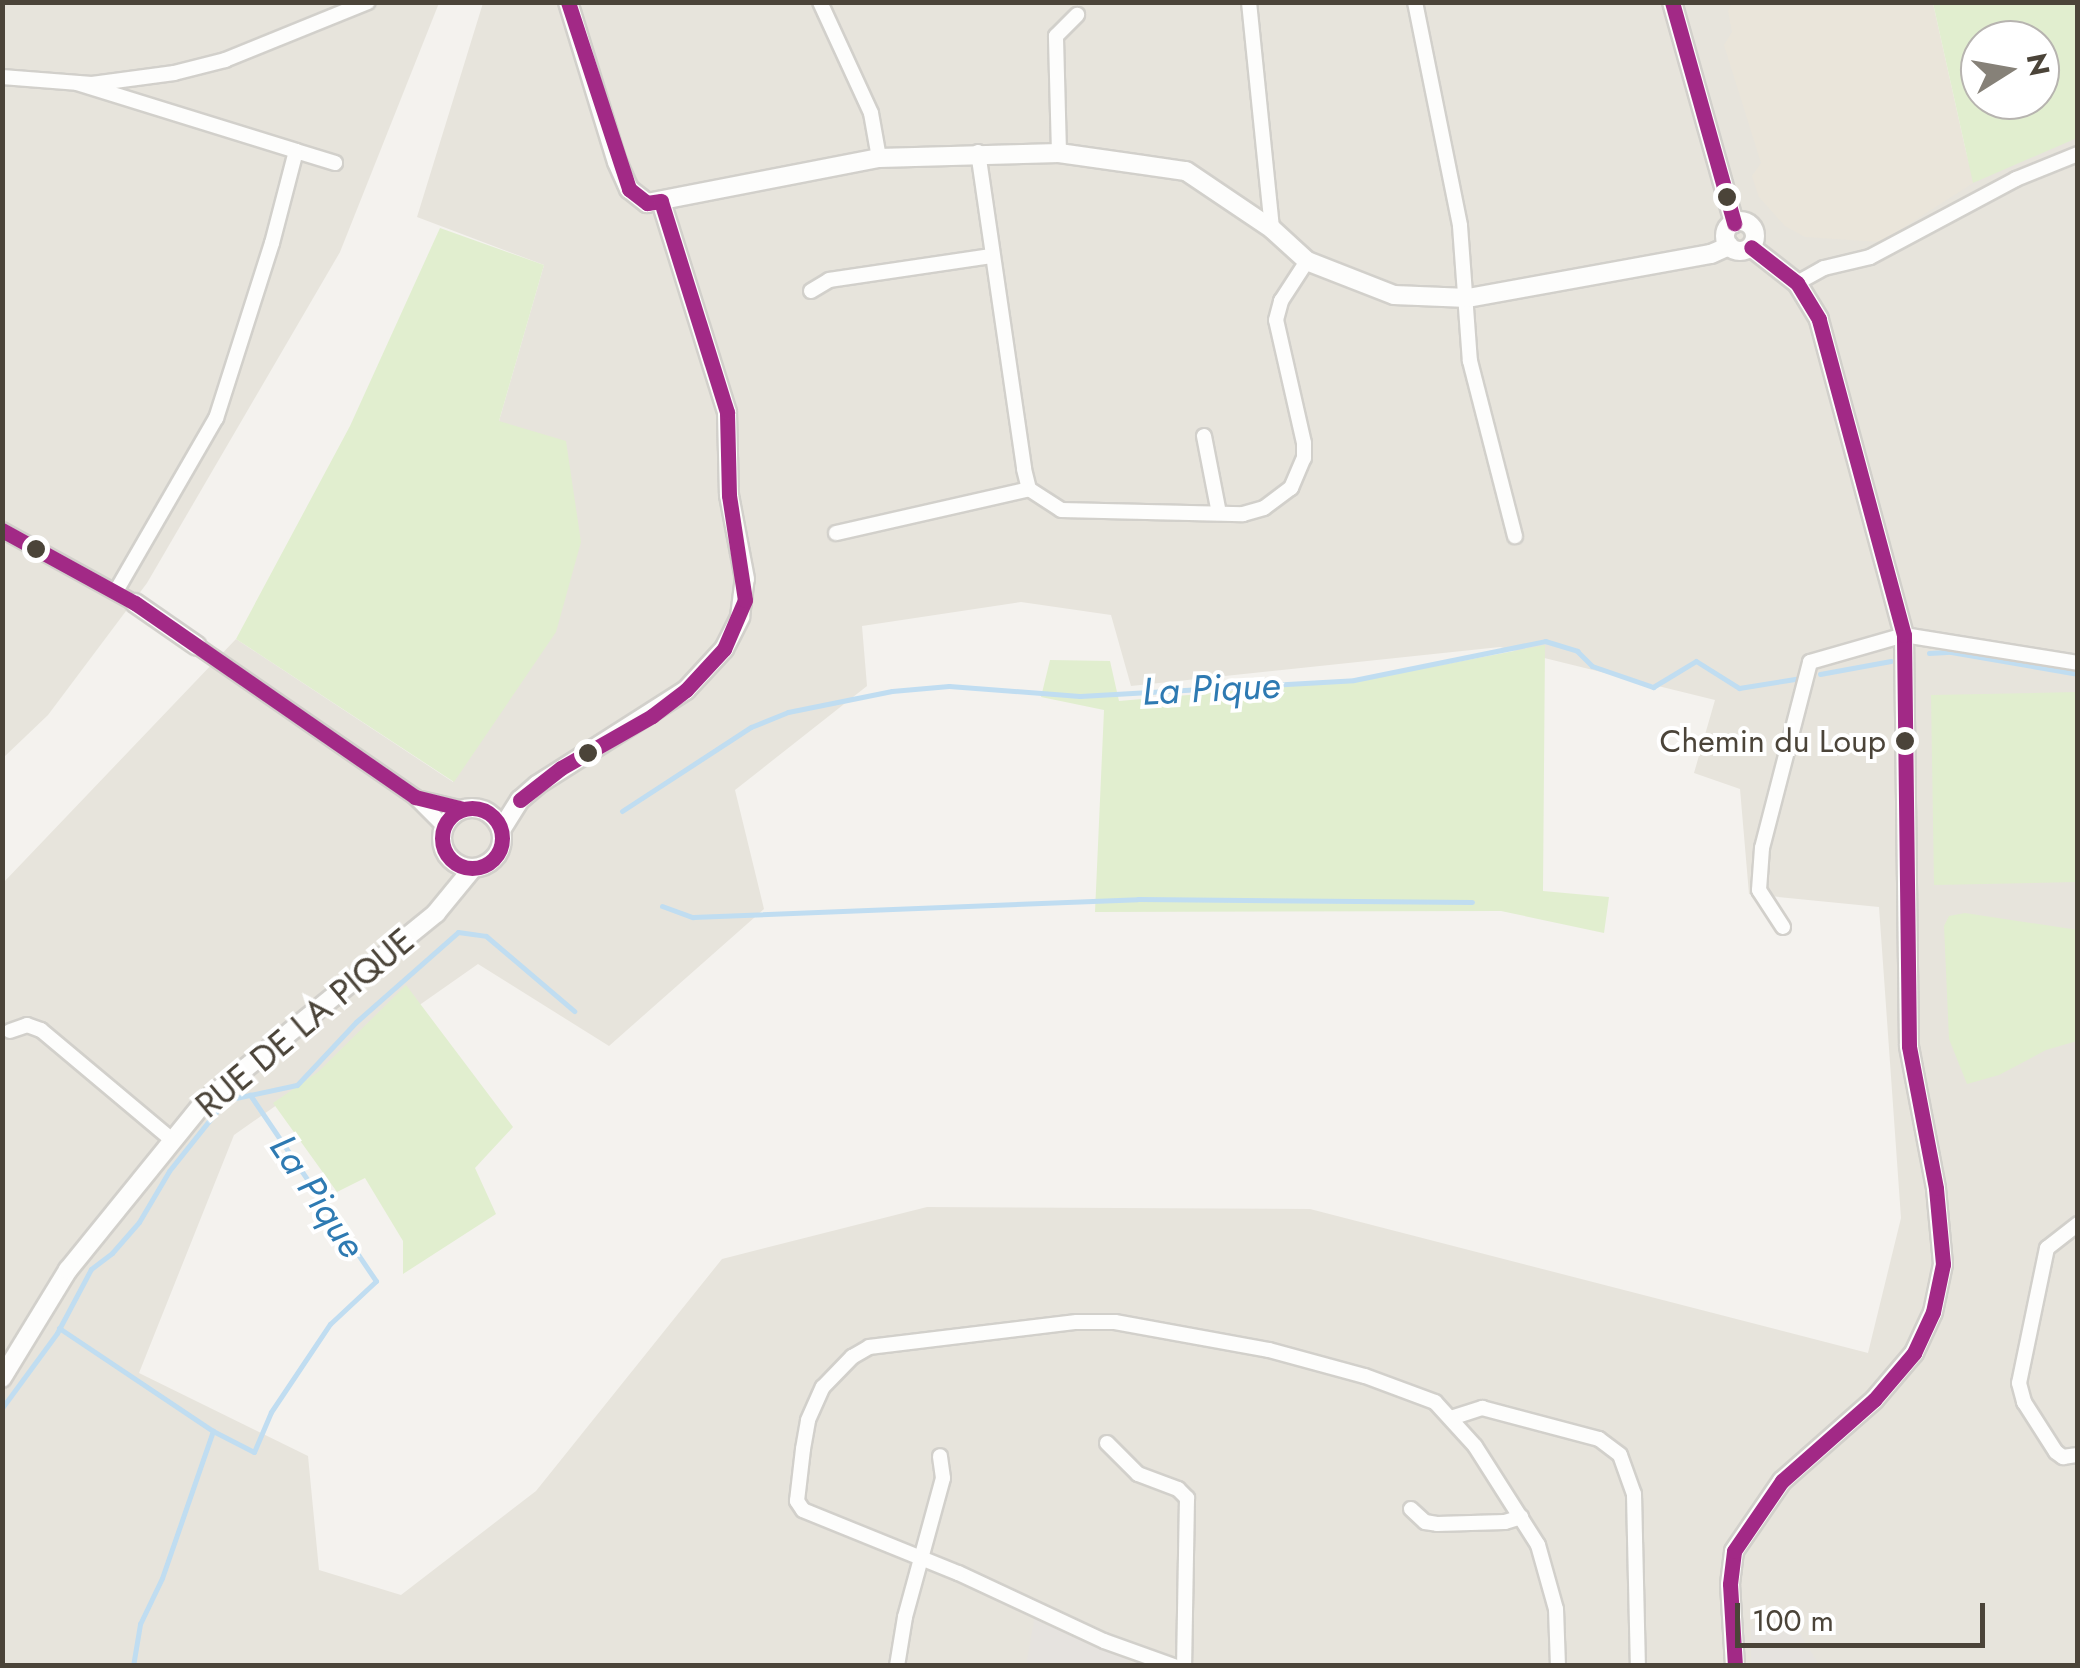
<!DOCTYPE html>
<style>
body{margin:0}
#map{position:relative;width:2080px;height:1668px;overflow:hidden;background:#f4f2ee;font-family:Jost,sans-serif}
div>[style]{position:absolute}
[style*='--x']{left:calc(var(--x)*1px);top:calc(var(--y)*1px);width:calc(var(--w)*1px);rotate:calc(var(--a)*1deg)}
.residential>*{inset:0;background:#e7e4dc}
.education>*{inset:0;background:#eae5da}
.green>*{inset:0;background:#e1eecf}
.parking>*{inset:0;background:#e6e3df}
.stream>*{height:5px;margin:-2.5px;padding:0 2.5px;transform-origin:2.5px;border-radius:2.5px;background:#c0ddf1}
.roads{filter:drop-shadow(2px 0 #d2d0cb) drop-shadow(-2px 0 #d2d0cb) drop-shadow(0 2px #d2d0cb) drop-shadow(0 -2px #d2d0cb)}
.minor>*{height:14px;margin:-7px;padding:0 7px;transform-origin:7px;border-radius:7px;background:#fdfdfc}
.tertiary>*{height:18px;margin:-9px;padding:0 9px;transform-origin:9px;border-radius:9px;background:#fdfdfc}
.tertiary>.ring{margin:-9px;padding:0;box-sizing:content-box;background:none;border:18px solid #fdfdfc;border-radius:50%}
.bus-1>*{height:15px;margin:-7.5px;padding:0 7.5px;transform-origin:7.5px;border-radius:7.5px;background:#a22986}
.bus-1>.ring{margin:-7.5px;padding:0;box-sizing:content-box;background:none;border:15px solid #a22986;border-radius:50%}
.dots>*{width:28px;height:28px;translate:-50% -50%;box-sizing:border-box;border:5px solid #fff;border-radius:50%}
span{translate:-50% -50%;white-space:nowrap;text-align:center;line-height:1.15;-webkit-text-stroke:8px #fff;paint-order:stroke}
.bus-label{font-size:32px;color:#4b4439}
.right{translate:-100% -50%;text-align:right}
.street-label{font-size:35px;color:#4b4439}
.water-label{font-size:38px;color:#2e7ab2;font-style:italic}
.frame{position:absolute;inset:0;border:5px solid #4b4439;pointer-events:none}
.north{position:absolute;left:1960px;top:20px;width:100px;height:100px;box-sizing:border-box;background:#fff;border:2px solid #b7b4b0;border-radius:50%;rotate:79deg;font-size:28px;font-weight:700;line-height:40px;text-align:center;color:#4b4439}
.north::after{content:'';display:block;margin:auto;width:35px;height:45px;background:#868178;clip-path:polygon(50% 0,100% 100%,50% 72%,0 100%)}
.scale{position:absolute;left:1735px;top:1603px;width:250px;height:45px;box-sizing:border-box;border:5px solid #4b4439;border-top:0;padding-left:12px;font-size:30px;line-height:35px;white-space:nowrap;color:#4b4439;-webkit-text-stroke:8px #fff;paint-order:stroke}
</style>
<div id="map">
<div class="residential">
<i style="clip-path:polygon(3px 3px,439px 3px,340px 252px,147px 583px,48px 715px,3px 758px)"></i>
<i style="clip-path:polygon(evenodd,483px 3px,1910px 3px,1929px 22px,1969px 163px,2077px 117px,2077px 1665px,3px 1666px,3px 883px,236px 639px,453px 782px,499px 421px,544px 265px,417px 217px,483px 3px,1021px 602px,1111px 615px,1131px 686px,1500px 647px,1715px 700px,1694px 773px,1740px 789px,1749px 894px,1879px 907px,1901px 1218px,1868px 1353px,1310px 1209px,927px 1207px,722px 1259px,536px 1491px,401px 1595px,319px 1570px,308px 1456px,139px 1373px,234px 1135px,478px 964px,609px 1046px,764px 909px,735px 790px,867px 686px,862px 626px,1021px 602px)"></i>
</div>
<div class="education">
<i style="clip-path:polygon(1732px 3px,1933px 3px,1973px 183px,1881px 242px,1805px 237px,1785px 226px,1759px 197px,1752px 176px,1761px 163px,1724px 45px,1732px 32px,1728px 11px)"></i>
</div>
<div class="green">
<i style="clip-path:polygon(evenodd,1933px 3px,2077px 3px,2077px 138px,1973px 183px,1933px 3px,1980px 40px,2040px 40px,2040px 100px,1980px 100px,1980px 40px)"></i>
<i style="clip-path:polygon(440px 228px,544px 265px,499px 421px,566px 441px,581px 542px,556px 632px,454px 782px,236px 639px,350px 426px)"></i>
<i style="clip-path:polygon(1545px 645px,1543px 891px,1609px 897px,1604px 933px,1501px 911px,1095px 912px,1104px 710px,1041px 697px,1050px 660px,1110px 661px,1119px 701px,1362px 680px)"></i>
<i style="clip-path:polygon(2077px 692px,2077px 882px,1934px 885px,1931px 695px)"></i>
<i style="clip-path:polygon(1965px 913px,2078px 930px,2077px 1041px,2046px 1050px,1999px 1075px,1967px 1084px,1949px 1039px,1944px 926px,1949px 916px)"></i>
<i style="clip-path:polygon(406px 985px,513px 1127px,475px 1168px,496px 1214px,403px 1274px,403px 1241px,365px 1178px,337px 1192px,273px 1103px,318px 1072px)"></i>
</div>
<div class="parking">
<i style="clip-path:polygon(1772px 1607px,1787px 1612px,1819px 1665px,1751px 1665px,1751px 1628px)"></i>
<i style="clip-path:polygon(1036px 1609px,1133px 1653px,1126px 1665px,1026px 1666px)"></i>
</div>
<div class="stream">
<i style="--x:1929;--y:653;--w:22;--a:-3"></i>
<i style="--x:1951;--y:652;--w:129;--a:9.8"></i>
<i style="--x:1820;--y:674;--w:72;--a:-10.4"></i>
<i style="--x:622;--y:811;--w:154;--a:-33.1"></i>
<i style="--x:751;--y:727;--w:40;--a:-22"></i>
<i style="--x:788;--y:712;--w:106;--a:-11.4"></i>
<i style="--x:892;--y:691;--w:57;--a:-5"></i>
<i style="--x:949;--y:686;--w:131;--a:4.4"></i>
<i style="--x:1080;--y:696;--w:274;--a:-3.3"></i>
<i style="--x:1354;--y:680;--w:195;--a:-11.5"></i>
<i style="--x:1545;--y:641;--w:34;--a:17"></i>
<i style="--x:1577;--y:651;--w:21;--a:45"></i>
<i style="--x:1592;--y:666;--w:65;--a:19"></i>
<i style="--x:1653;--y:687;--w:50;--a:-31.2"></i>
<i style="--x:1696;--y:661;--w:51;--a:32.1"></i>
<i style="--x:1739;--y:688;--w:63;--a:-9.2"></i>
<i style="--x:662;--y:906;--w:33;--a:20"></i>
<i style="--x:693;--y:917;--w:445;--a:-2.3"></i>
<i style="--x:1138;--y:899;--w:334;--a:0.5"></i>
<i style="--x:59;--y:1328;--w:185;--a:33.8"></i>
<i style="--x:2;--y:1408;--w:93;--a:-53.7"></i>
<i style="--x:57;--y:1333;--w:72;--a:-62"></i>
<i style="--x:91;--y:1269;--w:26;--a:-37"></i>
<i style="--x:112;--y:1253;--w:41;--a:-48.9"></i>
<i style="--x:139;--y:1222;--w:59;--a:-59.5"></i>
<i style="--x:169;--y:1171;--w:82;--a:-51.4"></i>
<i style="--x:220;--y:1107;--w:14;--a:-36"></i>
<i style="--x:231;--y:1099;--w:67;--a:-12"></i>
<i style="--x:297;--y:1085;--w:86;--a:-46.9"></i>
<i style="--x:356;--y:1022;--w:136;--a:-41.4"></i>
<i style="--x:458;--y:932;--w:28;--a:8"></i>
<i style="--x:486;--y:936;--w:116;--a:40.4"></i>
<i style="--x:133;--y:1666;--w:43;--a:-80.5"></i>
<i style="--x:140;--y:1624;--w:51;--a:-64.4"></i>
<i style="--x:162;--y:1578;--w:156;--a:-70.9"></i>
<i style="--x:213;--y:1431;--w:46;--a:27.1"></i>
<i style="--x:254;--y:1452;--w:43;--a:-67"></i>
<i style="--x:271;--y:1412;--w:106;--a:-56.2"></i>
<i style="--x:330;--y:1324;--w:63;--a:-43.1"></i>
<i style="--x:376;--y:1281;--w:225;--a:-124.1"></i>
</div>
<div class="roads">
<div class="minor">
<i style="--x:820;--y:2;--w:122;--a:65.3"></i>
<i style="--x:871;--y:113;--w:46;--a:79.9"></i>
<i style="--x:1249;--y:2;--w:228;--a:84.2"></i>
<i style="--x:1415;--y:2;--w:228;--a:78.6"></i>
<i style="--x:1460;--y:226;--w:135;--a:85.8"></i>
<i style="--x:1470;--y:361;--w:181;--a:75.6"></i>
<i style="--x:2;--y:77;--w:90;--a:4.4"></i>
<i style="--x:92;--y:84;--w:83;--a:-7.6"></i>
<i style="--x:174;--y:73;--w:53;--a:-14.3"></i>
<i style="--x:225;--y:60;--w:154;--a:-22.1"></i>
<i style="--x:77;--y:83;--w:229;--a:17.2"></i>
<i style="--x:296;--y:151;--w:95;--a:104.6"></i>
<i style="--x:272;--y:243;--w:184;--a:107.7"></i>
<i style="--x:216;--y:418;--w:200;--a:120"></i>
<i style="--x:296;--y:151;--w:41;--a:17.1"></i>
<i style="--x:978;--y:152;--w:320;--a:81.7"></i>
<i style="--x:1024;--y:469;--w:21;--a:76"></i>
<i style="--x:1029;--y:489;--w:38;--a:33"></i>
<i style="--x:1061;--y:510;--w:182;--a:1.3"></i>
<i style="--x:1243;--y:514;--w:22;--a:-16"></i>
<i style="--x:1264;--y:508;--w:34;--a:-37"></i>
<i style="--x:1291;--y:488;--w:33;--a:-67"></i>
<i style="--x:1304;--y:458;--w:15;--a:-90"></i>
<i style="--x:1304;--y:443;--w:126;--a:-102.8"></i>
<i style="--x:1276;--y:320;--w:20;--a:-75"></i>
<i style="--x:1281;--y:301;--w:48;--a:-57"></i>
<i style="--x:1059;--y:153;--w:117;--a:-91.5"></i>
<i style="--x:1056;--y:36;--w:30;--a:-45"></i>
<i style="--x:1797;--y:283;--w:31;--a:-29"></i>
<i style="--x:1824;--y:268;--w:47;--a:-13.4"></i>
<i style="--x:1870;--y:257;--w:166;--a:-28.1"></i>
<i style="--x:2016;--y:179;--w:67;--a:-22"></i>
<i style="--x:811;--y:291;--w:21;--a:-31"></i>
<i style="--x:829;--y:280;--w:164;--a:-8.4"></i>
<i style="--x:1204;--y:436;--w:78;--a:79"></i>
<i style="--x:2;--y:530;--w:152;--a:28.8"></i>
<i style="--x:836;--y:533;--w:198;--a:-12.8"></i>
<i style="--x:197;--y:646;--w:265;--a:34.7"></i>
<i style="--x:415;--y:797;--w:42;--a:45"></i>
<i style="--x:421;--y:799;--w:44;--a:13.1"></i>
<i style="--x:1783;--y:927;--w:44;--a:-123"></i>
<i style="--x:1759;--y:890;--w:42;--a:-85.9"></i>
<i style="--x:1762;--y:848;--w:192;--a:-75.5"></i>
<i style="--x:1810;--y:662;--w:98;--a:-16"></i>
<i style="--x:1904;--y:635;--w:176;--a:9.1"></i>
<i style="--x:10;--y:1031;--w:18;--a:-19"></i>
<i style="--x:27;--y:1025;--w:15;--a:20"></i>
<i style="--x:41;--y:1030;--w:171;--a:40"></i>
<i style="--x:2078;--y:1224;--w:39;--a:142"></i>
<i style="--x:2047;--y:1248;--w:138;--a:101.7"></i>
<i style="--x:2019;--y:1383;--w:20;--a:75"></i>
<i style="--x:2024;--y:1402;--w:59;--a:57.4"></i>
<i style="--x:2056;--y:1452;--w:9;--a:36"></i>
<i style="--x:2063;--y:1457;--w:15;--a:-8"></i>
<i style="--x:1451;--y:1418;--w:33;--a:-18"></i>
<i style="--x:1482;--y:1408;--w:121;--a:14.8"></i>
<i style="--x:1599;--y:1439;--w:26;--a:37"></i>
<i style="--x:1620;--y:1455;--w:41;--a:70.3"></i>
<i style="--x:1634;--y:1494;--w:172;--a:88.7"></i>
<i style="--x:1107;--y:1443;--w:44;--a:45"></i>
<i style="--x:1138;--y:1474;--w:43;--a:20.6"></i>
<i style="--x:1178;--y:1489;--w:13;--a:45"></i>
<i style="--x:1187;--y:1498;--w:168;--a:91"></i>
<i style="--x:1411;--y:1509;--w:19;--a:43"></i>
<i style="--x:1425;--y:1522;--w:12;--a:9"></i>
<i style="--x:1437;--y:1524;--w:68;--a:-1.7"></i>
<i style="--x:1505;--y:1522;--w:17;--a:-17"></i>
<i style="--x:897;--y:1666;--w:50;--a:-80.7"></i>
<i style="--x:905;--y:1617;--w:144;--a:-74.7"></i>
<i style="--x:943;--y:1478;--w:22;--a:-98"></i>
<i style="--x:1174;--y:1666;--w:74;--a:-160.3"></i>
<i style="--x:1104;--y:1641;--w:161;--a:-155"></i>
<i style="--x:958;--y:1573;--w:167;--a:-157.9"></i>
<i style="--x:803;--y:1510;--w:11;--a:-124"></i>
<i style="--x:797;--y:1501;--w:52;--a:-83.4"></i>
<i style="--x:803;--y:1449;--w:29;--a:-80"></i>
<i style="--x:808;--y:1420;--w:36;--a:-66"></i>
<i style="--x:823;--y:1387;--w:42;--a:-46"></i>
<i style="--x:852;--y:1357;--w:20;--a:-30"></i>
<i style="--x:869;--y:1347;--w:209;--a:-6.9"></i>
<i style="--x:1077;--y:1322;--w:38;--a:0"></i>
<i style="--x:1115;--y:1322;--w:157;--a:10.3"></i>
<i style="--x:1269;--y:1350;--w:99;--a:15.2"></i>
<i style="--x:1365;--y:1376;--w:75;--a:20.4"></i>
<i style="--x:1435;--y:1402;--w:59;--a:47.7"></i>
<i style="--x:1475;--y:1446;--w:117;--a:57.5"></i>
<i style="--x:1538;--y:1545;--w:66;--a:74.3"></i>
<i style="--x:1556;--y:1609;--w:57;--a:88"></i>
</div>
<div class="tertiary">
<i style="--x:568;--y:2;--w:167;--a:73"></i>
<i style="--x:617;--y:162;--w:30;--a:66"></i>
<i style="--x:629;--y:189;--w:23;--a:38"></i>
<i style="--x:647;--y:203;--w:236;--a:-11"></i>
<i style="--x:879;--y:158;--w:180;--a:-1.6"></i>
<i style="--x:1059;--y:153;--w:128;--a:8.1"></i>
<i style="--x:1186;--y:171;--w:104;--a:34"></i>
<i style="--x:1272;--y:229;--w:47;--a:42.4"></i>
<i style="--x:1307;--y:261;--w:93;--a:21.3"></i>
<i style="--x:1394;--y:295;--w:74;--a:2.3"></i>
<i style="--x:1468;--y:298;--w:247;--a:-10.3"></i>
<i style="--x:1711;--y:254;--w:20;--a:-24"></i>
<i style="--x:1672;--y:2;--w:230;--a:74.3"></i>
<i class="ring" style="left:1725px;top:221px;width:12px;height:12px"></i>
<i style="--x:135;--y:603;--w:75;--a:34.7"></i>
<i class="ring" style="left:442px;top:808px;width:42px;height:42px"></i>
<i style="--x:501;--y:830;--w:36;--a:-58"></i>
<i style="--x:520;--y:800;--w:23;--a:-41"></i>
<i style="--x:537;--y:785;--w:177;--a:-32.5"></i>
<i style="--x:686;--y:690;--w:56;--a:-47.2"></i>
<i style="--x:724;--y:649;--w:36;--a:-63"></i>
<i style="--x:740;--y:617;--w:38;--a:-83"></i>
<i style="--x:745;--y:579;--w:86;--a:-100.8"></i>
<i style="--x:729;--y:495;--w:83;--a:-91.4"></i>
<i style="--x:727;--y:412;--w:221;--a:-107.4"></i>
<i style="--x:2;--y:1378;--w:127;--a:-58.6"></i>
<i style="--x:68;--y:1270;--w:218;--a:-51"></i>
<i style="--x:205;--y:1101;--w:298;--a:-39.1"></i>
<i style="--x:436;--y:913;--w:58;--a:-50.6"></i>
<i style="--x:1735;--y:1666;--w:82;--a:-93.5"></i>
<i style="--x:1730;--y:1584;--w:33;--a:-83"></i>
<i style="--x:1734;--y:1551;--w:85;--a:-55.6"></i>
<i style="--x:1782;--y:1481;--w:123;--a:-41.4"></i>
<i style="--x:1874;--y:1400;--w:62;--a:-49.6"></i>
<i style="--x:1914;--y:1353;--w:45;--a:-65.1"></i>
<i style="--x:1933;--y:1312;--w:49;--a:-78.2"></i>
<i style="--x:1943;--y:1264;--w:76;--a:-95.3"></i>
<i style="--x:1936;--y:1188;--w:145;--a:-100.8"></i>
<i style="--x:1909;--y:1046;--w:411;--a:-90.7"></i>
<i style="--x:1904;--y:635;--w:327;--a:-105.1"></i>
<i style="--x:1819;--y:319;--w:42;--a:-121.4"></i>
<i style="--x:1797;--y:283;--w:58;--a:-142"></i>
</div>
</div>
<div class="bus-1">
<i style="--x:568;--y:2;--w:197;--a:71.9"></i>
<i style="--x:629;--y:189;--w:23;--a:38"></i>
<i style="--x:647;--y:203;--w:14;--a:-8"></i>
<i style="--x:1672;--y:2;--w:230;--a:74.3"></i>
<i style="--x:2;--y:530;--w:152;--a:28.8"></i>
<i style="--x:135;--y:603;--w:341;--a:34.7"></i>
<i style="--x:415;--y:797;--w:50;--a:13.8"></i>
<i style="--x:520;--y:800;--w:52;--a:-38"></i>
<i style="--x:561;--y:768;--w:105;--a:-29.7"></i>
<i style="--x:652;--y:716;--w:43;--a:-37.4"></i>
<i style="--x:686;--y:690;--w:56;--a:-47.2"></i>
<i style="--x:724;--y:649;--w:53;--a:-66.8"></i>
<i style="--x:745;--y:600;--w:106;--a:-98.7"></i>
<i style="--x:729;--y:495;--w:83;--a:-91.4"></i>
<i style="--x:727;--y:412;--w:221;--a:-107.4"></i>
<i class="ring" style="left:442px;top:808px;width:45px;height:45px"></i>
<i style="--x:1735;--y:1666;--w:82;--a:-93.5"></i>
<i style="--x:1730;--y:1584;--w:33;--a:-83"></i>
<i style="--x:1734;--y:1551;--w:85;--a:-55.6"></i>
<i style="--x:1782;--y:1481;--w:123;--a:-41.4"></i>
<i style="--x:1874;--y:1400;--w:62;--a:-49.6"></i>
<i style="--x:1914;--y:1353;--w:45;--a:-65.1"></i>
<i style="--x:1933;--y:1312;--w:49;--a:-78.2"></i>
<i style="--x:1943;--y:1264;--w:76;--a:-95.3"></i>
<i style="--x:1936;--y:1188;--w:145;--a:-100.8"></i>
<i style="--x:1909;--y:1046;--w:411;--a:-90.7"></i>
<i style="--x:1904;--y:635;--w:327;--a:-105.1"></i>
<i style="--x:1819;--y:319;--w:42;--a:-121.4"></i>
<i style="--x:1797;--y:283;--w:58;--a:-142"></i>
</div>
<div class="dots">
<i style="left:1727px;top:197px;background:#4b4439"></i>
<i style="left:36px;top:549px;background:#4b4439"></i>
<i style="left:1905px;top:741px;background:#4b4439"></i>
<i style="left:588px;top:753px;background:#4b4439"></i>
</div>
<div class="bus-label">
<span class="right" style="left:1886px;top:741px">Chemin du Loup</span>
</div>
<div class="street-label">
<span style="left:305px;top:1023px;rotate:-40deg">RUE DE LA PIQUE</span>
</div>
<div class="water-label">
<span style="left:1211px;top:688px;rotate:-3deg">La Pique</span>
<span style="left:318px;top:1196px;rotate:56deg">La Pique</span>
</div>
<div class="frame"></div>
<div class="north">N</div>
<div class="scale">100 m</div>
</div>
